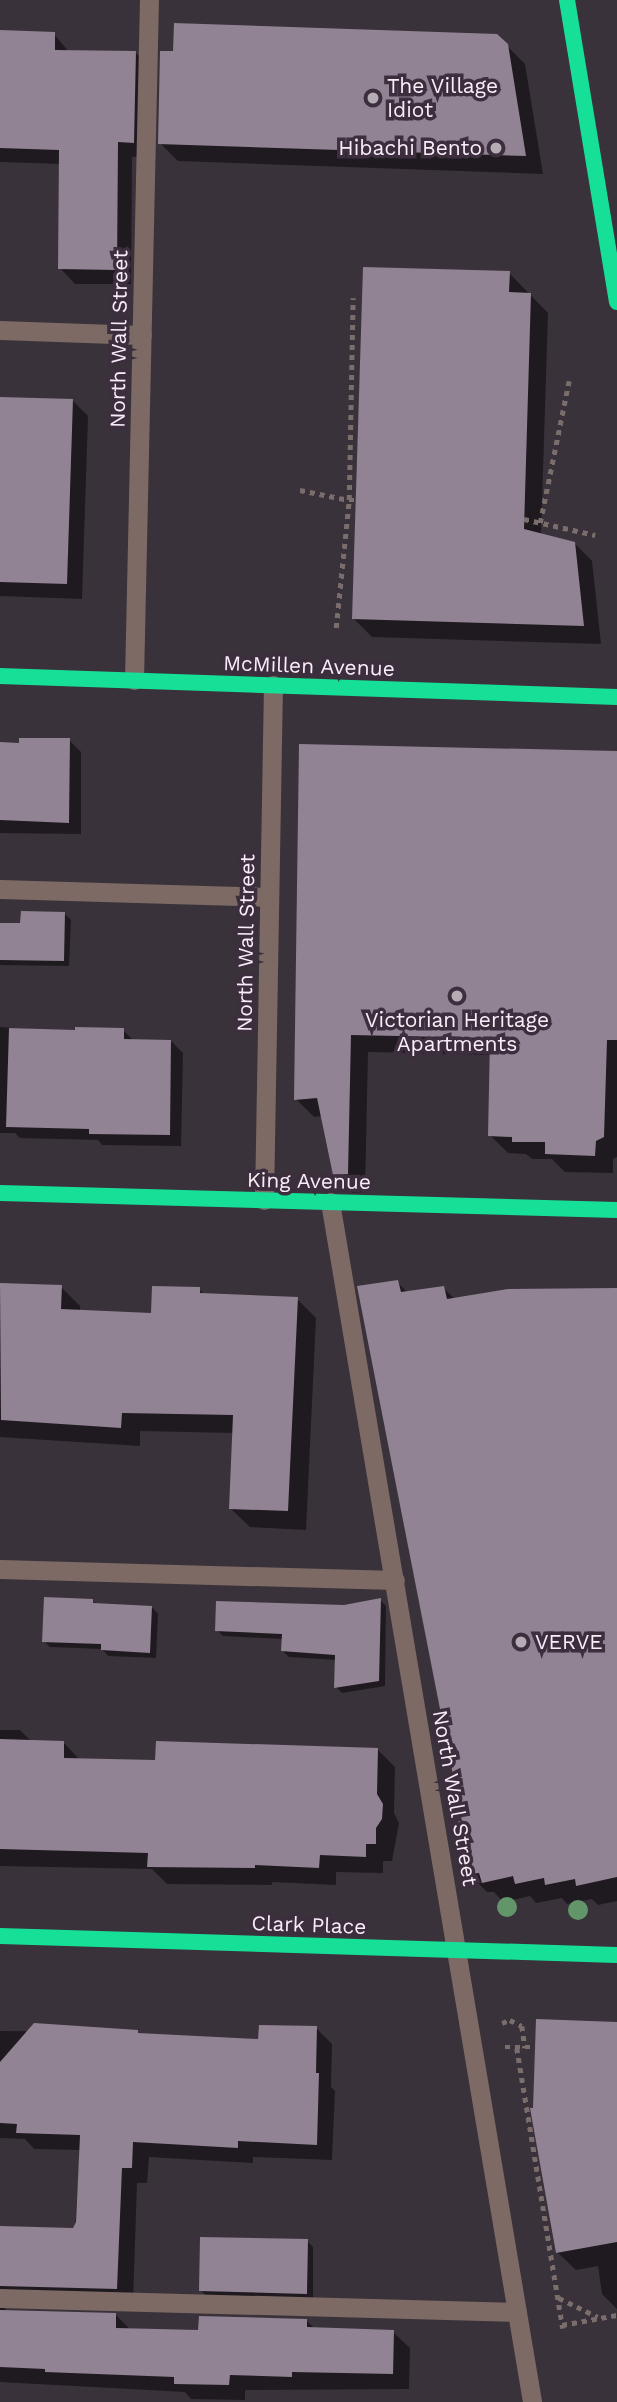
<!DOCTYPE html>
<style>
body{margin:0}
#map{position:relative;width:617px;height:2402px;overflow:hidden;background:#3a323a;font-family:"Work Sans",sans-serif}
div>[style]{position:absolute}
[style*='--x']{left:calc(var(--x)*1px);top:calc(var(--y)*1px);width:calc(var(--w)*1px);rotate:calc(var(--a)*1deg)}
.shadow>*{inset:0;background:#0007}
.building>*{inset:0;background:#918294}
.path>*{height:4.5px;margin-top:-2.25px;transform-origin:0;background:repeating-linear-gradient(90deg,#7a6d6c 0 5px,transparent 0 10px)}
.lane>*{height:19px;margin:-9.5px;padding:0 9.5px;transform-origin:9.5px;border-radius:9.5px;background:#7d6a65}
.fast>*{height:16px;margin:-8px;padding:0 8px;transform-origin:8px;border-radius:8px;background:#16e098}
.trees>*{width:20px;height:20px;margin:-10px;border-radius:50%;background:#629569}
.dots>*{width:19px;height:19px;translate:-50% -50%;box-sizing:border-box;border:4px solid #3d2e3e;border-radius:50%}
span{translate:-50% -50%;white-space:nowrap;text-align:center;line-height:1.15;-webkit-text-stroke:7px #3d2e3e;paint-order:stroke}
.poi-label{font-size:21px;color:#f8eef8}
.left{translate:0 -50%;text-align:left}
.right{translate:-100% -50%;text-align:right}
.street-label{font-size:21px;color:#f8eef8}
</style>
<div id="map">
<div class="shadow">
<i style="clip-path:polygon(0 32px,54px 34px,69px 52px,135px 52px,150px 68px,148px 157px,132px 157px,131px 284px,75px 284px,60px 268px,61px 164px,0 162px)"></i>
<i style="clip-path:polygon(496px 35px,525px 64px,543px 174px,178px 161px,160px 143px,175px 53px)"></i>
<i style="clip-path:polygon(509px 273px,548px 313px,541px 535px,574px 543px,592px 561px,601px 644px,372px 637px,354px 619px)"></i>
<i style="clip-path:polygon(0 398px,72px 400px,88px 416px,82px 599px,0 596px)"></i>
<i style="clip-path:polygon(69px 740px,81px 752px,81px 834px,0 833px,0 744px)"></i>
<i style="clip-path:polygon(301px 745px,617px 753px,617px 1157px,613px 1159px,613px 1173px,565px 1172px,552px 1159px,532px 1159px,526px 1154px,508px 1153px,490px 1135px,491px 1055px,368px 1052px,365px 1192px,353px 1193px,334px 1175px,323px 1116px,314px 1117px,296px 1099px)"></i>
<i style="clip-path:polygon(65px 914px,71px 920px,69px 966px,0 965px,0 925px,22px 925px)"></i>
<i style="clip-path:polygon(0 1027px,76px 1032px,123px 1030px,134px 1041px,171px 1041px,183px 1053px,181px 1146px,102px 1145px,98px 1140px,20px 1138px,15px 1133px,0 1133px)"></i>
<i style="clip-path:polygon(397px 1282px,408px 1293px,443px 1288px,455px 1299px,617px 1290px,617px 1901px,598px 1905px,592px 1899px,567px 1904px,562px 1898px,536px 1903px,530px 1896px,503px 1902px,494px 1892px,487px 1892px,467px 1872px,464px 1823px)"></i>
<i style="clip-path:polygon(0 1285px,61px 1287px,80px 1306px,80px 1312px,153px 1315px,199px 1289px,205px 1295px,297px 1299px,316px 1318px,306px 1530px,250px 1527px,230px 1508px,234px 1433px,140px 1431px,140px 1446px,0 1437px)"></i>
<i style="clip-path:polygon(380px 1600px,386px 1606px,385px 1686px,342px 1693px,336px 1687px,337px 1660px,289px 1657px,283px 1651px,283px 1639px,223px 1636px,217px 1630px)"></i>
<i style="clip-path:polygon(92px 1601px,97px 1605px,152px 1607px,158px 1614px,156px 1658px,108px 1656px,102px 1649px,50px 1647px,44px 1641px)"></i>
<i style="clip-path:polygon(0 1730px,20px 1730px,32px 1742px,64px 1743px,80px 1760px,157px 1762px,377px 1749px,395px 1767px,394px 1813px,399px 1823px,392px 1861px,383px 1861px,383px 1873px,336px 1872px,336px 1885px,272px 1882px,272px 1885px,167px 1884px,152px 1869px,0 1866px)"></i>
<i style="clip-path:polygon(617px 2024px,617px 2309px,602px 2294px,598px 2266px,576px 2270px,557px 2252px)"></i>
<i style="clip-path:polygon(316px 2028px,332px 2044px,331px 2087px,335px 2091px,332px 2160px,253px 2157px,253px 2163px,149px 2157px,147px 2183px,137px 2183px,133px 2304px,6px 2307px,4px 2312px,116px 2315px,131px 2330px,200px 2332px,306px 2320px,315px 2329px,393px 2332px,410px 2348px,409px 2389px,245px 2390px,245px 2400px,191px 2399px,185px 2392px,0 2382px,0 2228px,75px 2230px,80px 2150px,34px 2149px,25px 2139px,0 2138px,0 2031px,137px 2032px,140px 2035px,260px 2041px)"></i>
<i style="clip-path:polygon(307px 2241px,313px 2247px,313px 2299px,207px 2297px,201px 2290px)"></i>
</div>
<div class="building">
<i style="clip-path:polygon(174px 23px,497px 34px,508px 44px,526px 156px,158px 144px,160px 51px,173px 51px)"></i>
<i style="clip-path:polygon(0 30px,55px 32px,55px 50px,136px 51px,134px 143px,118px 142px,117px 270px,58px 269px,59px 150px,0 148px)"></i>
<i style="clip-path:polygon(363px 267px,510px 271px,509px 292px,531px 293px,524px 529px,575px 542px,584px 626px,352px 619px)"></i>
<i style="clip-path:polygon(0 397px,73px 399px,67px 584px,0 582px)"></i>
<i style="clip-path:polygon(19px 738px,70px 738px,69px 823px,0 820px,0 742px,19px 743px)"></i>
<i style="clip-path:polygon(299px 744px,617px 751px,617px 1040px,607px 1040px,604px 1137px,596px 1141px,595px 1156px,545px 1154px,545px 1142px,512px 1142px,512px 1137px,488px 1136px,490px 1038px,351px 1035px,348px 1174px,333px 1175px,317px 1098px,294px 1100px)"></i>
<i style="clip-path:polygon(21px 911px,65px 912px,64px 961px,0 960px,0 923px,20px 923px)"></i>
<i style="clip-path:polygon(75px 1027px,124px 1028px,124px 1039px,171px 1040px,170px 1135px,89px 1134px,89px 1129px,6px 1127px,9px 1028px,75px 1030px)"></i>
<i style="clip-path:polygon(398px 1280px,401px 1292px,444px 1286px,447px 1299px,508px 1289px,617px 1288px,617px 1877px,576px 1886px,575px 1879px,545px 1885px,544px 1878px,515px 1884px,513px 1876px,482px 1883px,479px 1873px,466px 1875px,455px 1822px,462px 1821px,357px 1286px)"></i>
<i style="clip-path:polygon(0 1283px,62px 1285px,61px 1309px,151px 1313px,152px 1286px,200px 1287px,200px 1293px,298px 1297px,288px 1511px,229px 1509px,233px 1415px,122px 1413px,121px 1428px,1px 1420px)"></i>
<i style="clip-path:polygon(44px 1597px,93px 1599px,93px 1603px,152px 1606px,150px 1653px,101px 1650px,101px 1644px,42px 1642px)"></i>
<i style="clip-path:polygon(381px 1598px,379px 1681px,334px 1688px,335px 1655px,281px 1651px,282px 1634px,215px 1631px,216px 1601px,344px 1605px)"></i>
<i style="clip-path:polygon(0 1739px,64px 1741px,64px 1758px,155px 1760px,156px 1741px,378px 1748px,377px 1794px,383px 1804px,382px 1819px,376px 1828px,376px 1844px,366px 1844px,366px 1857px,320px 1855px,319px 1868px,255px 1865px,255px 1868px,147px 1867px,148px 1853px,0 1849px)"></i>
<i style="clip-path:polygon(536px 2019px,617px 2022px,617px 2242px,556px 2253px,530px 2108px,533px 2108px)"></i>
<i style="clip-path:polygon(34px 2023px,138px 2030px,138px 2033px,258px 2039px,259px 2025px,317px 2026px,316px 2073px,319px 2073px,317px 2145px,238px 2141px,238px 2148px,133px 2142px,132px 2168px,122px 2168px,117px 2289px,0 2286px,0 2226px,73px 2228px,76px 2222px,80px 2135px,16px 2133px,17px 2124px,0 2123px,0 2062px)"></i>
<i style="clip-path:polygon(200px 2237px,308px 2239px,307px 2294px,199px 2291px)"></i>
<i style="clip-path:polygon(0 2310px,116px 2313px,116px 2328px,198px 2330px,199px 2316px,307px 2319px,307px 2327px,394px 2330px,393px 2374px,292px 2372px,292px 2377px,230px 2375px,229px 2385px,174px 2384px,174px 2377px,45px 2372px,45px 2369px,0 2367px)"></i>
</div>
<div class="path">
<i style="--x:300;--y:490;--w:50;--a:11.5"></i>
<i style="--x:349;--y:500;--w:202;--a:-88.9"></i>
<i style="--x:524;--y:519;--w:73;--a:12.7"></i>
<i style="--x:540;--y:523;--w:145;--a:-78.5"></i>
<i style="--x:336;--y:628;--w:129;--a:-84.2"></i>
<i style="--x:349;--y:500;--w:7;--a:0"></i>
<i style="--x:502;--y:2023;--w:9;--a:-21"></i>
<i style="--x:510;--y:2020;--w:13;--a:27"></i>
<i style="--x:522;--y:2026;--w:22;--a:82"></i>
<i style="--x:505;--y:2047;--w:30;--a:0"></i>
<i style="--x:517;--y:2048;--w:284;--a:80.7"></i>
<i style="--x:559;--y:2298;--w:43;--a:26"></i>
<i style="--x:562;--y:2325;--w:56;--a:-10.3"></i>
</div>
<div class="lane">
<i style="--x:0;--y:330;--w:142;--a:2"></i>
<i style="--x:134;--y:680;--w:680;--a:-88.74"></i>
<i style="--x:0;--y:889;--w:269;--a:1.7"></i>
<i style="--x:264;--y:1200;--w:515;--a:-89"></i>
<i style="--x:330;--y:1202;--w:1217;--a:80.44"></i>
<i style="--x:0;--y:1569;--w:395;--a:1.6"></i>
<i style="--x:0;--y:2298;--w:517;--a:1.55"></i>
</div>
<div class="fast">
<i style="--x:567;--y:0;--w:306;--a:80.6"></i>
<i style="--x:0;--y:676;--w:617;--a:1.95"></i>
<i style="--x:0;--y:1193;--w:617;--a:1.58"></i>
<i style="--x:0;--y:1936;--w:617;--a:1.76"></i>
</div>
<div class="trees">
<i style="left:507px;top:1907px"></i>
<i style="left:578px;top:1910px"></i>
</div>
<div class="dots">
<i style="left:373px;top:98px;background:#b6acb6"></i>
<i style="left:496px;top:148px;background:#b6acb6"></i>
<i style="left:457px;top:996px;background:#b6acb6"></i>
<i style="left:521px;top:1642px;background:#b6acb6"></i>
</div>
<div class="poi-label">
<span class="left" style="left:387px;top:98px">The Village<br>Idiot</span>
<span class="right" style="left:482px;top:148px">Hibachi Bento</span>
<span style="left:457px;top:1032px">Victorian Heritage<br>Apartments</span>
<span class="left" style="left:535px;top:1642px">VERVE</span>
</div>
<div class="street-label">
<span style="left:119px;top:339px;rotate:-89deg">North Wall Street</span>
<span style="left:309px;top:666px;rotate:2deg">McMillen Avenue</span>
<span style="left:246px;top:943px;rotate:-89deg">North Wall Street</span>
<span style="left:309px;top:1181px;rotate:1deg">King Avenue</span>
<span style="left:455px;top:1798px;rotate:80deg">North Wall Street</span>
<span style="left:309px;top:1925px;rotate:2deg">Clark Place</span>
</div>
</div>
